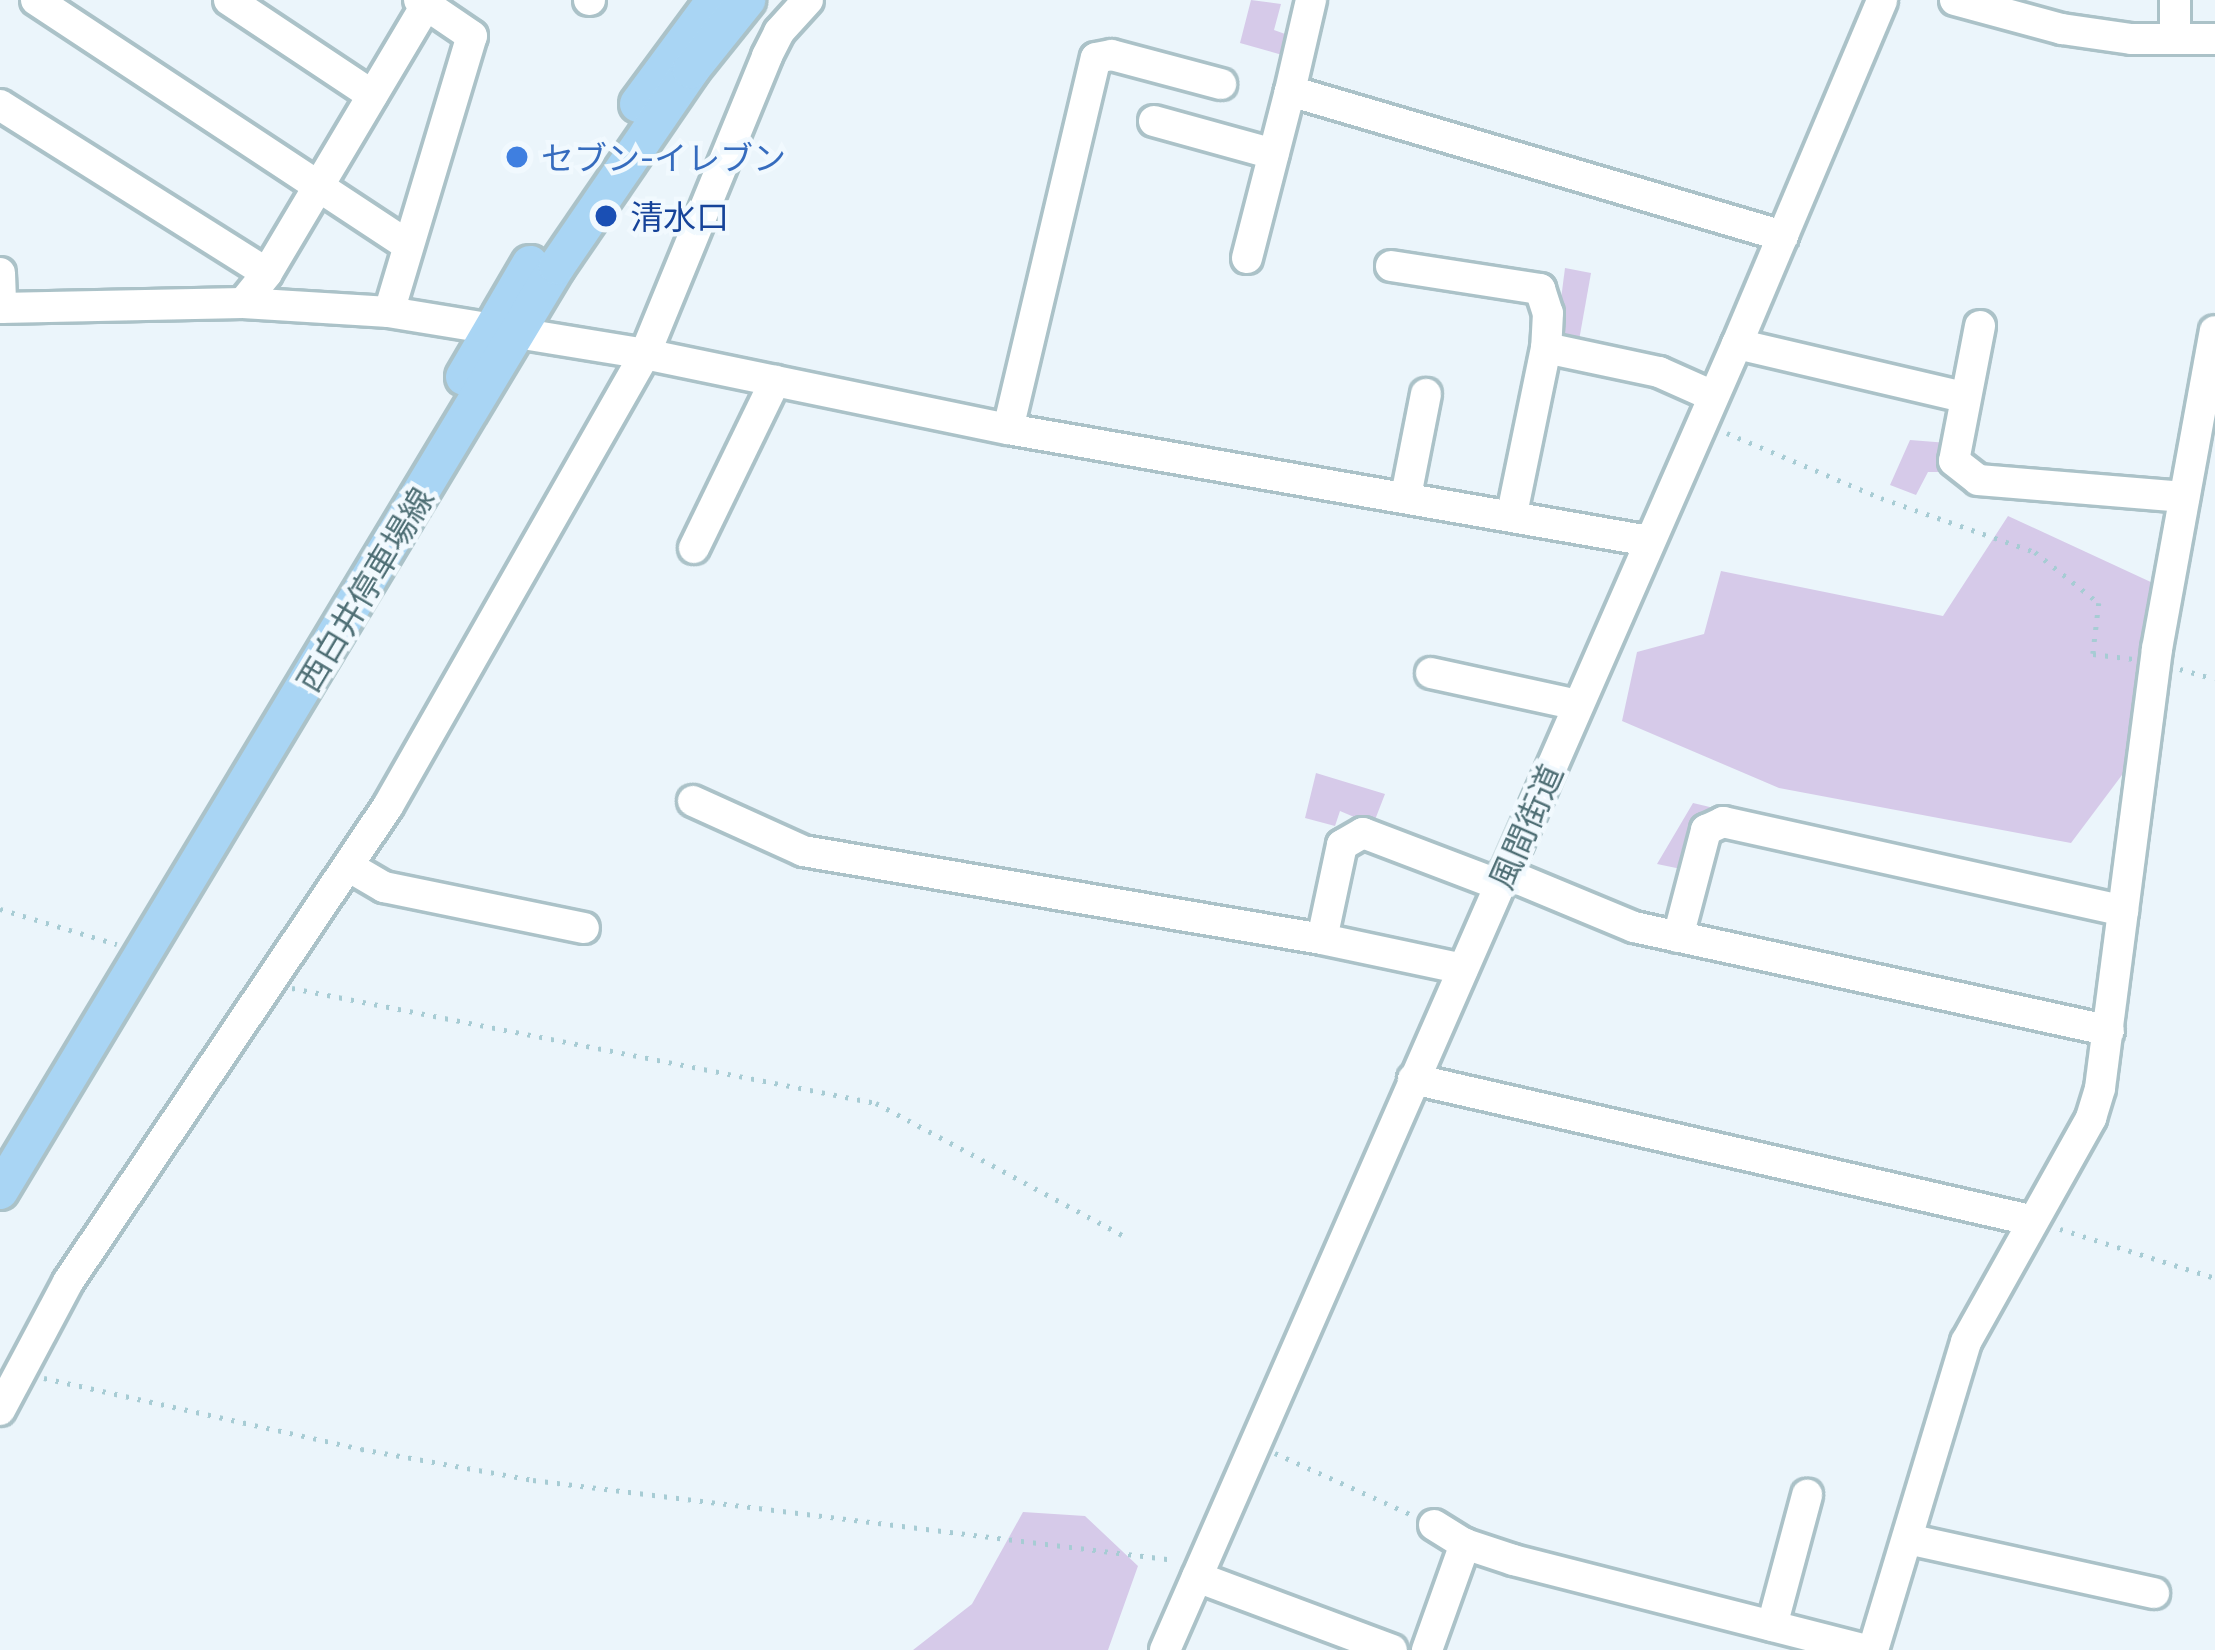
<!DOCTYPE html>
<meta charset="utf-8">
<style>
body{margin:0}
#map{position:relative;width:2215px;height:1650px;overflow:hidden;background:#ebf5fb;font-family:Commissioner,"Noto Sans JP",sans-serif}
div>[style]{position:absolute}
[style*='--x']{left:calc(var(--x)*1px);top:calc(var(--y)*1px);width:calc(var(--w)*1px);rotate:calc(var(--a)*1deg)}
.green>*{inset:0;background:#d6cae9}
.path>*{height:4.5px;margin-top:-2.25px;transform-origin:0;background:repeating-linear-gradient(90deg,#a7ccd4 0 3px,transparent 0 12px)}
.roads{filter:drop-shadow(3px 0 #abc2c8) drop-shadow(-3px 0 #abc2c8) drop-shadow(0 3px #abc2c8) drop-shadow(0 -3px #abc2c8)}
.minor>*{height:30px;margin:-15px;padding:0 15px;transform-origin:15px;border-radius:15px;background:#fff}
.major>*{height:36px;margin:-18px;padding:0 18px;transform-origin:18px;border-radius:18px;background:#a9d5f4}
.dots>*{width:33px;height:33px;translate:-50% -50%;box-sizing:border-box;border:6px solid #f1f9fe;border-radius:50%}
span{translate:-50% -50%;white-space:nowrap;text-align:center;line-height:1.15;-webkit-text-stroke:9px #f1f9fe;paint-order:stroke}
.shop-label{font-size:33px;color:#366cbe}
.left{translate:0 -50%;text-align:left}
.transit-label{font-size:33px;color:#164399}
.street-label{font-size:33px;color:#4f6f75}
</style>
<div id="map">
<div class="green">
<i style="clip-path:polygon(1251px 0,1281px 4px,1274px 30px,1299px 39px,1293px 58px,1240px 43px)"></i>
<i style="clip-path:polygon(1565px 268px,1591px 273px,1578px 346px,1565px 344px,1557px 330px)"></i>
<i style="clip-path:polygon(1910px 440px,1948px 443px,1941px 472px,1928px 472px,1916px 495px,1890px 485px)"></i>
<i style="clip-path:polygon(2008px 516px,2181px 596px,2128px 767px,2071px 843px,1779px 788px,1622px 721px,1637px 652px,1704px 634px,1721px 571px,1943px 616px)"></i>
<i style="clip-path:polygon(1316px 773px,1385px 794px,1373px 825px,1340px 811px,1335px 826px,1305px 818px)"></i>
<i style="clip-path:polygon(1693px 803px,1714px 808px,1700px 824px,1686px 870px,1657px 864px)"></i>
<i style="clip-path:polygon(1023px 1512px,1085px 1516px,1138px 1566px,1108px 1650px,913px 1650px,972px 1604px)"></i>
</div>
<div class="path">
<i style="--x:1727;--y:433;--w:167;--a:22.9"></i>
<i style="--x:1881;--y:498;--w:163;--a:19.3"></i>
<i style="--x:2035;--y:552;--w:82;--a:38.6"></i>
<i style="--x:2099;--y:603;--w:51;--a:96.7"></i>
<i style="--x:2093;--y:654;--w:41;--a:7"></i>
<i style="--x:2180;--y:669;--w:36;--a:16"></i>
<i style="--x:0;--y:909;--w:122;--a:16.7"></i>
<i style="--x:292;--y:988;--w:595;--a:11.14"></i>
<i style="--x:876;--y:1103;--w:281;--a:28.2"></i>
<i style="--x:2060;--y:1229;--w:163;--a:17.5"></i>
<i style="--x:44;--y:1378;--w:325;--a:12.6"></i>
<i style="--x:361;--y:1449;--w:175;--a:10.2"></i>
<i style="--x:533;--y:1480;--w:647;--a:7.1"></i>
<i style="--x:1275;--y:1453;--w:150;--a:24.3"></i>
</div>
<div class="roads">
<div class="minor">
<i style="--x:36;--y:0;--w:443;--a:33.4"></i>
<i style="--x:229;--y:0;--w:172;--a:33.6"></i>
<i style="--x:589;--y:0;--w:1;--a:0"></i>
<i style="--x:1311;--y:0;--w:93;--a:103"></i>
<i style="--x:1290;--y:91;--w:514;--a:16.39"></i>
<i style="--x:1955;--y:0;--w:111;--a:15.2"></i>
<i style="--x:2062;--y:29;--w:70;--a:8.2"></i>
<i style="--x:2131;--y:39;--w:84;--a:0"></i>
<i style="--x:2175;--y:38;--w:38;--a:-90"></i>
<i style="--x:0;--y:105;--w:315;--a:32.2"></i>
<i style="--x:1154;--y:121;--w:124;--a:15.4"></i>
<i style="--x:1247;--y:258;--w:172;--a:-75.6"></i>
<i style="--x:1391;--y:266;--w:151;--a:8.8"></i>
<i style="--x:1540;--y:289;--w:25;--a:72"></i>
<i style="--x:1548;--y:313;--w:35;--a:93"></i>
<i style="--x:1546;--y:348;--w:169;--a:101.6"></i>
<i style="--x:0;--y:273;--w:35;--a:88"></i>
<i style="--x:243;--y:303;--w:38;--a:-51"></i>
<i style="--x:267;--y:273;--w:317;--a:-59.3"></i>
<i style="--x:0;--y:308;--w:243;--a:-1.2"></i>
<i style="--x:243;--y:303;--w:146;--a:3.5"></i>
<i style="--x:389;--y:312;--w:259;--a:9.3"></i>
<i style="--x:645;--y:354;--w:371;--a:11.7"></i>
<i style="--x:1008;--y:429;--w:651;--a:9.91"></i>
<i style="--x:389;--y:312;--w:288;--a:-73.3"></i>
<i style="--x:472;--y:36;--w:64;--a:-145.8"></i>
<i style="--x:1980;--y:326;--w:137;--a:100.9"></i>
<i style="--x:1954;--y:461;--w:31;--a:38"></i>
<i style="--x:1978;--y:480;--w:207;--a:4.7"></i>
<i style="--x:1737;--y:344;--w:232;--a:13.2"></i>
<i style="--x:1546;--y:348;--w:116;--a:12"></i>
<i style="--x:1659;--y:372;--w:59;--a:24"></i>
<i style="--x:1008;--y:429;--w:381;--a:-76.7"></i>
<i style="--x:1096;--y:58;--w:16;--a:-11"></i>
<i style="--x:1112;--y:55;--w:113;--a:14.9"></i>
<i style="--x:1406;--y:496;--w:104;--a:-78.9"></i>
<i style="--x:694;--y:548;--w:186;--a:-64.1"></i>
<i style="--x:1431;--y:673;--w:150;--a:12.3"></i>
<i style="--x:693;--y:801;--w:121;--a:24.4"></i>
<i style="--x:803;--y:851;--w:526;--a:9.62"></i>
<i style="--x:1322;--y:939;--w:144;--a:12"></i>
<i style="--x:348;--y:866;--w:42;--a:30.3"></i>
<i style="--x:384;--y:887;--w:204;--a:11.6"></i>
<i style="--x:1504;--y:873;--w:141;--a:22.6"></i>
<i style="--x:1634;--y:927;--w:486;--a:12.3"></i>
<i style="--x:1678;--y:937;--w:111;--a:-75.3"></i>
<i style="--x:1706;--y:830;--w:19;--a:-25"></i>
<i style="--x:1723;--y:822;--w:410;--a:12.5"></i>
<i style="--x:1322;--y:939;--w:96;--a:-78"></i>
<i style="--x:1342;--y:845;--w:24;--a:-30"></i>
<i style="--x:1363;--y:833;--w:146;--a:20.9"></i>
<i style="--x:1413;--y:1079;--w:633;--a:12.87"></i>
<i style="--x:0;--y:1410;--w:145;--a:-62"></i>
<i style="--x:68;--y:1282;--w:574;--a:-56.09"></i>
<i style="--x:388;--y:806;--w:520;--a:-60.38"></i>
<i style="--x:645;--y:354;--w:322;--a:-67.7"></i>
<i style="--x:767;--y:56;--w:27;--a:-63"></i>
<i style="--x:779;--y:32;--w:43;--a:-47.8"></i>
<i style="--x:1434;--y:1525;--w:36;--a:32"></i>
<i style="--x:1465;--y:1544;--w:51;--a:18.4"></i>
<i style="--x:1513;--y:1560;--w:365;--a:14.3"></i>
<i style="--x:1908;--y:1539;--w:252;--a:12.4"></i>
<i style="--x:1197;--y:1577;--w:208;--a:20.5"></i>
<i style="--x:1772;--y:1626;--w:136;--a:-75"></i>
<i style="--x:1165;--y:1650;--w:1426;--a:-66.35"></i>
<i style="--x:1737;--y:344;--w:373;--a:-67.1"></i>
<i style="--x:1427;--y:1650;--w:113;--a:-70.3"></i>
<i style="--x:1873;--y:1650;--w:322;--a:-73.2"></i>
<i style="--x:1966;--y:1342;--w:257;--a:-60.8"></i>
<i style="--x:2091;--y:1118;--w:31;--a:-73"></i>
<i style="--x:2100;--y:1088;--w:443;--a:-82.6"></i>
<i style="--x:2157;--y:649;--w:323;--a:-79.7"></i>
</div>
<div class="major">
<i style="--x:638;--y:104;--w:129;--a:-53.5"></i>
<i style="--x:464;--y:377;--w:131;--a:-59.7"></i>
<i style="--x:0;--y:1191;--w:1080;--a:-58.95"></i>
<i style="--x:557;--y:266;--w:237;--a:-55.6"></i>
<i style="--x:691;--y:70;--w:90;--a:-51.3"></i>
</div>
</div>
<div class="dots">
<i style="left:517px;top:157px;background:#3f7fe0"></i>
<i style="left:606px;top:216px;background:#1a4fb4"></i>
</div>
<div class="shop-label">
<span class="left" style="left:541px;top:157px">セブン-イレブン</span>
</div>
<div class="transit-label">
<span class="left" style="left:630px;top:216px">清水口</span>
</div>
<div class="street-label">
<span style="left:364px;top:589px;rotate:-59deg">西白井停車場線</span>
<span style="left:1525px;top:826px;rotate:-66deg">風間街道</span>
</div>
</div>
